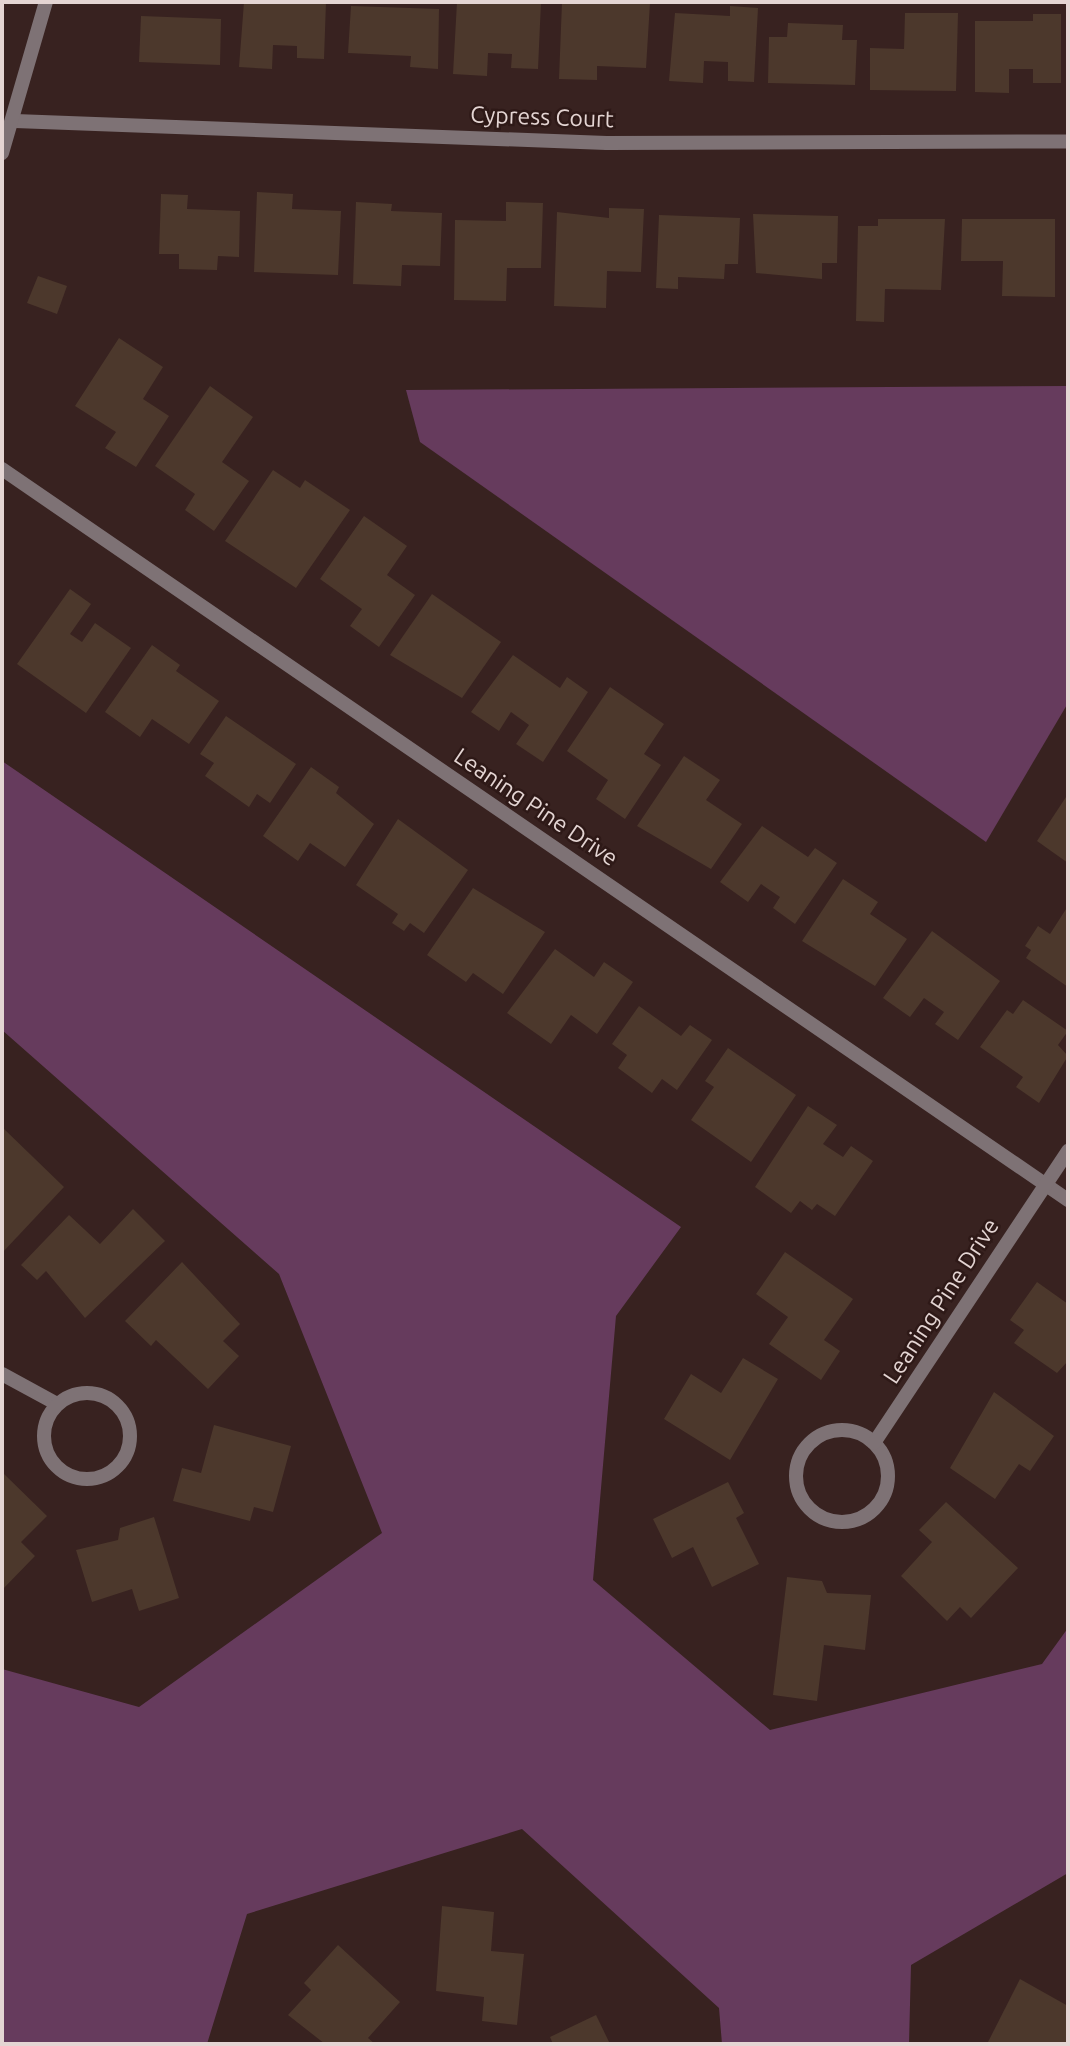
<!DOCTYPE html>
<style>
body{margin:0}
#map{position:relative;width:1070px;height:2046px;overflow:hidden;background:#382220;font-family:Ubuntu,sans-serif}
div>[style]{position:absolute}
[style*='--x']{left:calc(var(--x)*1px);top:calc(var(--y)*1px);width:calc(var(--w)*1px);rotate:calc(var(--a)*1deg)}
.water>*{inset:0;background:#663b5d}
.building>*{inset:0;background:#4c382c}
.minor>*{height:14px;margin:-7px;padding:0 7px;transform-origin:7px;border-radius:7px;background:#7e7275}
.minor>.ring{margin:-7px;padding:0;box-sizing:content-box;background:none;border:14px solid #7e7275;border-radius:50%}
.tertiary>*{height:14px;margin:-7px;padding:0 7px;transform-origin:7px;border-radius:7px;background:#7e7275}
span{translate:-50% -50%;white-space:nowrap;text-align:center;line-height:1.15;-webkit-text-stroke:5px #2e1917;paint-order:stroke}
.street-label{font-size:23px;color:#e4d5d3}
.frame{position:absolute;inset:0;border:4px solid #e4d5d3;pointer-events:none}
</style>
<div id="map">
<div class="water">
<i style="clip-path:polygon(1068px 386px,1068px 703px,986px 842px,420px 442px,406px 390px)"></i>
<i style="clip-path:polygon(2px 761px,681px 1227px,616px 1316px,593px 1580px,770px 1730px,1042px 1664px,1068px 1628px,1068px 1873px,911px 1965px,909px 2044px,722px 2044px,719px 2008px,522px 1829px,247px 1914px,207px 2044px,2px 2044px,2px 1669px,139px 1707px,382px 1533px,279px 1274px,2px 1030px)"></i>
</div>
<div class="building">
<i style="clip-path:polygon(244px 2px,326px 2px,324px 59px,297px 58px,297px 46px,273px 45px,272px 69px,239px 67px)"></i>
<i style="clip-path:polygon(457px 2px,541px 2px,538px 69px,511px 68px,512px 54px,488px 53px,487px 76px,453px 74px)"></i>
<i style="clip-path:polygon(562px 2px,650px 3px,646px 68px,597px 66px,597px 80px,559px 79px)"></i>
<i style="clip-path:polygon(351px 6px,439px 9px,438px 69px,410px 67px,411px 56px,348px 53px)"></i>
<i style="clip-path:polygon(730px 6px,758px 8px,754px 82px,728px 81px,728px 62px,704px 61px,703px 83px,669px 81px,675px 13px,730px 16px)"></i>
<i style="clip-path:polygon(905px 13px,958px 13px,956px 91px,870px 90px,870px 48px,904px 49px)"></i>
<i style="clip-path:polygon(1033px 14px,1061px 14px,1061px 83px,1033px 83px,1033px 69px,1009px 69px,1009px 93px,975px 92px,975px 21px,1033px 21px)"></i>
<i style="clip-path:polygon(141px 16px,221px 19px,220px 65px,139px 62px)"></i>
<i style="clip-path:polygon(788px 23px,843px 25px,842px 40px,857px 40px,855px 85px,768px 83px,769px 37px,787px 37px)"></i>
<i style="clip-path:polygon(257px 192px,293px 194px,292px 209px,341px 211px,338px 275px,254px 272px)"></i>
<i style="clip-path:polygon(161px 194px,188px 195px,187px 209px,240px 211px,239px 257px,218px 256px,217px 270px,179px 269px,179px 254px,159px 254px)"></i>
<i style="clip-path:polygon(356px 202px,392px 204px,391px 211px,442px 213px,440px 266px,402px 265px,401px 286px,353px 284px)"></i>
<i style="clip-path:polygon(506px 202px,543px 203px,541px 268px,507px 268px,506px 301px,454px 300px,455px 220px,506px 221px)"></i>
<i style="clip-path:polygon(609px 208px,644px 209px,641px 272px,607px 271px,606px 308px,554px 306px,557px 212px,609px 218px)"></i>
<i style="clip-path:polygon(753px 214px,838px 216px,837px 263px,822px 263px,822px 279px,756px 273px)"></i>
<i style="clip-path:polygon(659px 215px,740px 218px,738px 264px,725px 264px,724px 279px,678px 277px,678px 289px,656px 288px)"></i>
<i style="clip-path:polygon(878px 219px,945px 219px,941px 290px,885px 289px,884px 322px,856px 321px,858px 226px,878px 226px)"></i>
<i style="clip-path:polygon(962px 219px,1055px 219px,1055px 297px,1002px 296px,1003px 261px,961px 261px)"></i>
<i style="clip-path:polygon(38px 276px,67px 286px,57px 314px,27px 303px)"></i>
<i style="clip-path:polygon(119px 338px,163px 367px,143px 399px,169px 416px,136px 467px,105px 448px,116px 432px,75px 406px)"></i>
<i style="clip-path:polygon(210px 386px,253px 417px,222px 462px,249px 481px,214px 531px,185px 510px,195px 494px,155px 466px)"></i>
<i style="clip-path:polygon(273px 470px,300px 488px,305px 480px,350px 510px,296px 588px,225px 541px)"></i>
<i style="clip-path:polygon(364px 516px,407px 546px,387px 575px,415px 595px,379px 647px,350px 626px,362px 609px,320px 579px)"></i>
<i style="clip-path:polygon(70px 589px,91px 604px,70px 634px,82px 642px,95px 623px,131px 648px,86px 713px,17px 664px)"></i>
<i style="clip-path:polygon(432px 594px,501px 642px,462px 698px,390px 655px)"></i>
<i style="clip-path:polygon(152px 645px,180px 665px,176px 671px,219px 701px,189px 744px,152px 719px,140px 737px,105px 712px)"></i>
<i style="clip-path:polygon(513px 655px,560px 688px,567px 677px,588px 692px,543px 762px,516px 744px,529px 725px,511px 712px,499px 731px,471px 712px)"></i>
<i style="clip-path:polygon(610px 687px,664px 724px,644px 754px,661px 765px,625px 819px,596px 799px,608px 780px,567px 751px)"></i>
<i style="clip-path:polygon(226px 716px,296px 764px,270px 803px,257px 794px,249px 807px,205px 776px,214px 763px,200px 754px)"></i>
<i style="clip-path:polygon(684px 756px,720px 780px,706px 800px,742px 824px,711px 869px,637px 826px)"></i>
<i style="clip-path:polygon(311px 767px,339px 787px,336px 793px,374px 824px,345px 867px,310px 843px,298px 861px,263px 836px)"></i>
<i style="clip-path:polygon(1068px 794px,1068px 863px,1037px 841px)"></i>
<i style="clip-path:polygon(398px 819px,468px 870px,424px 933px,410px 923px,404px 931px,392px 923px,398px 914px,356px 885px)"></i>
<i style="clip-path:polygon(762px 826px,808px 857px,815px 848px,837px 863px,795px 924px,773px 908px,780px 897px,761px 884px,748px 902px,720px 882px)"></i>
<i style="clip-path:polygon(843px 879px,878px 902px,870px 914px,907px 939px,875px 986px,802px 941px)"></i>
<i style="clip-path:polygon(473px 888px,545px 932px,503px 994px,473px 973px,466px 982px,427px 955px)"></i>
<i style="clip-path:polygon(1068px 906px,1068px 987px,1026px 958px,1031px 950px,1025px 946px,1038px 926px,1050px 934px)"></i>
<i style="clip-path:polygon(932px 931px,1000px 981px,958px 1040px,935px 1024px,944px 1012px,924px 998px,910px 1017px,883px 998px)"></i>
<i style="clip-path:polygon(555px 949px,594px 977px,604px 962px,633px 982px,597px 1034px,571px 1015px,551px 1044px,507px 1013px)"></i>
<i style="clip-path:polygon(1023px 1000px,1068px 1031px,1058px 1045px,1068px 1056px,1039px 1103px,1016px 1087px,1023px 1077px,980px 1047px,1007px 1010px,1013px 1014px)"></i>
<i style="clip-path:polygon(639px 1006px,681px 1036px,690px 1025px,712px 1040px,677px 1090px,662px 1079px,652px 1093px,618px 1068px,627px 1055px,612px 1044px)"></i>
<i style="clip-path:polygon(728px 1048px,796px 1095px,751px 1162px,691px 1120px,714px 1087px,705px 1081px)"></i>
<i style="clip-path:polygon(808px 1106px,837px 1125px,823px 1144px,843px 1157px,851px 1146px,873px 1161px,835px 1216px,817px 1204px,812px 1210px,800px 1201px,791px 1213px,755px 1187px)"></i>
<i style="clip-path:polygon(3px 1128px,64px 1187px,2px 1253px,2px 1130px)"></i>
<i style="clip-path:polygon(133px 1209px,165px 1241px,85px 1318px,46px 1271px,37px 1280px,21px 1265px,69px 1215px,100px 1244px)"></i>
<i style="clip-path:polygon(785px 1252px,853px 1299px,824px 1340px,840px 1351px,821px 1380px,769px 1344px,788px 1317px,756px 1294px)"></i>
<i style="clip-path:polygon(182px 1262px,240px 1324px,223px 1341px,239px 1356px,208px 1389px,156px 1340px,151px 1346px,125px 1321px)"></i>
<i style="clip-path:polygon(1037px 1282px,1068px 1304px,1068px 1361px,1057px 1373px,1014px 1343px,1024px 1330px,1010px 1320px)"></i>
<i style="clip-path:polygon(743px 1358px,778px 1379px,730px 1460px,664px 1419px,691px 1374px,721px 1393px)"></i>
<i style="clip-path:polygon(994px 1392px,1054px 1436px,1030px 1471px,1019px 1464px,995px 1499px,950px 1468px)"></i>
<i style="clip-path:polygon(214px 1425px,291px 1446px,273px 1512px,254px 1507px,250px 1521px,173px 1501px,182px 1468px,201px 1473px)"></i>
<i style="clip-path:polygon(2px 1472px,47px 1516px,21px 1542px,35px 1556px,2px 1590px)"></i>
<i style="clip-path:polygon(728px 1482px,744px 1513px,736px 1518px,759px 1564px,712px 1587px,693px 1547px,672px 1558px,653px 1519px)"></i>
<i style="clip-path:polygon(946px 1502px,1018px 1568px,971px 1618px,960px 1607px,947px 1621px,901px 1576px,932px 1542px,919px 1530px)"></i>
<i style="clip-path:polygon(154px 1517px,179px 1598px,139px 1611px,132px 1589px,92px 1602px,76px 1550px,118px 1540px,120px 1528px)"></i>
<i style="clip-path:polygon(787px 1577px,822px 1581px,827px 1593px,871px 1595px,865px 1650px,824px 1645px,817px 1701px,773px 1695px)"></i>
<i style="clip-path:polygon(442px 1906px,494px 1912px,491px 1951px,524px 1954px,517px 2025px,482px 2021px,484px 1997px,436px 1991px)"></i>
<i style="clip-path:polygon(338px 1945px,400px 2002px,368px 2038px,375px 2044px,325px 2044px,288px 2015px,311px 1990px,304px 1983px)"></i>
<i style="clip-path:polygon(1020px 1979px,1068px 2006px,1068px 2044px,987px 2044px)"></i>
<i style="clip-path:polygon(596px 2015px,610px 2044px,553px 2044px,550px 2037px)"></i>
</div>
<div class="minor">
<i style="--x:15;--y:121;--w:592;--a:2.13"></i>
<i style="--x:607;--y:143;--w:461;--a:-0.2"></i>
<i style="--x:2;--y:469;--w:1293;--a:34.44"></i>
<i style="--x:2;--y:1374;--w:63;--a:28.6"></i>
<i class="ring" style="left:44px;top:1393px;width:72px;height:72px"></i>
<i class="ring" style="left:796px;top:1430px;width:78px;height:78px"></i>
<i style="--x:874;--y:1443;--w:351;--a:-56.4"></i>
</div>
<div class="tertiary">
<i style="--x:2;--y:153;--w:157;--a:-73.8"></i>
</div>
<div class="street-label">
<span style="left:542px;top:117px;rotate:2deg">Cypress Court</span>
<span style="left:536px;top:807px;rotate:34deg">Leaning Pine Drive</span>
<span style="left:941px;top:1301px;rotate:-57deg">Leaning Pine Drive</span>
</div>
<div class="frame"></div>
</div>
